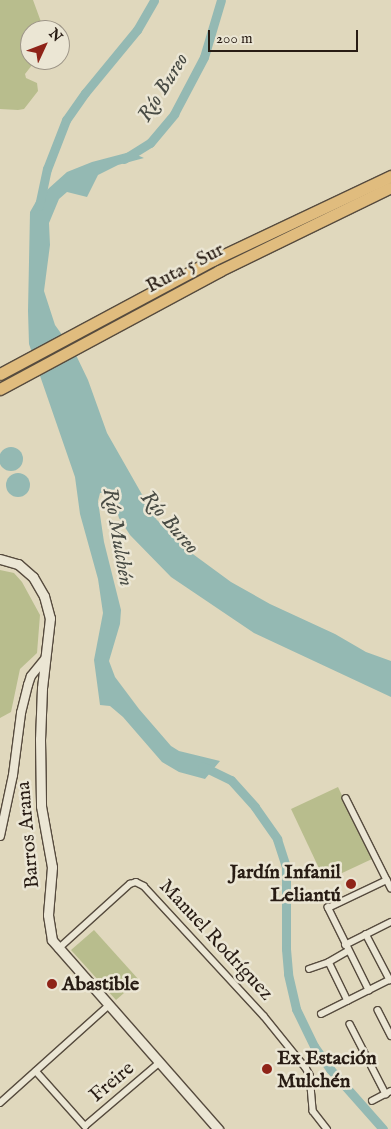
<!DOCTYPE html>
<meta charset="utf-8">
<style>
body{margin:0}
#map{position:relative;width:391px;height:1129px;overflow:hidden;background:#e0d8bd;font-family:"IM FELL English",serif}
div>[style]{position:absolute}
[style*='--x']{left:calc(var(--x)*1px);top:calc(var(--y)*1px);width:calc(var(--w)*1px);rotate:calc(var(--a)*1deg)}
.green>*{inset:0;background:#b8bd8d}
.water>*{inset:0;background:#94b9b3}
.round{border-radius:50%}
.river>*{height:9px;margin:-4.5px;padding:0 4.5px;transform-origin:4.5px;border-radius:4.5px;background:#94b9b3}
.roads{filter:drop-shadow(1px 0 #564b3e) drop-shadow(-1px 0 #564b3e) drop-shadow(0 1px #564b3e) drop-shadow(0 -1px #564b3e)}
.minor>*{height:5.5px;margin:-2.75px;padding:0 2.75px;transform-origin:2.75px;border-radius:2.75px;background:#ebe6d4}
.tertiary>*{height:8px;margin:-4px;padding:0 4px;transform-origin:4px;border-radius:4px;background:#ebe6d4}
.secondary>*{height:9px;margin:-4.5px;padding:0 4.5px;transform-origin:4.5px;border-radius:4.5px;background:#ebe6d4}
.motorway>*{height:11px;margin:-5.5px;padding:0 5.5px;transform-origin:5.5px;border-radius:5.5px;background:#e0bc7e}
.dots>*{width:14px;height:14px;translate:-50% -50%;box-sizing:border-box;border:2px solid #ebe6d4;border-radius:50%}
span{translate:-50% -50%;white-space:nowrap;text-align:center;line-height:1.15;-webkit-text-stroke:5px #ebe6d4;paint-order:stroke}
.street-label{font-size:20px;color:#281c14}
.poi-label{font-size:20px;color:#281c14;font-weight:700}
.right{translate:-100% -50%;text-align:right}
.left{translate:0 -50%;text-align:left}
.water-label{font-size:21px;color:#484b44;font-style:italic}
.north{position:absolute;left:20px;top:20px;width:50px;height:50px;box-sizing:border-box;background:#ebe6d4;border:1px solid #9d9587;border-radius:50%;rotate:47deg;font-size:14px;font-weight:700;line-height:20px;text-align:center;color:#281c14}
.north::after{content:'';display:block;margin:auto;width:18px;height:22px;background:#8f2418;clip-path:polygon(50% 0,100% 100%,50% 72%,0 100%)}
.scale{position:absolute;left:208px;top:30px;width:150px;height:22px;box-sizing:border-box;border:2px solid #281c14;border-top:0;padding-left:6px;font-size:15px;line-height:18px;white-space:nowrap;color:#281c14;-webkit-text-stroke:4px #ebe6d4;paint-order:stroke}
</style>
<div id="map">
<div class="green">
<i style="clip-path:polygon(0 0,33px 0,44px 30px,30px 30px,30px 60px,36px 60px,25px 74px,26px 78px,37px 83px,38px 91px,24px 109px,18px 110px,0 109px)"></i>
<i style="clip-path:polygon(0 570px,14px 573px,22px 582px,40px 615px,37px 653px,20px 669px,11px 712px,0 718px)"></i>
<i style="clip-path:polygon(338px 787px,372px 859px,325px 881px,291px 809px)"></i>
<i style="clip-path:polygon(94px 930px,139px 980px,116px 1000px,71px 950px)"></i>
</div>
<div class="water">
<i style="clip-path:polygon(130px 152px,144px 158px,118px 165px,98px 175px,87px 197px,67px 192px,59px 199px,49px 223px,50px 245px,44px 291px,55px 325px,75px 353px,88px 380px,107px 433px,156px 519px,186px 549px,231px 582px,270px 604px,335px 634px,366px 652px,391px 661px,391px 697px,254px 633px,171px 577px,130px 535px,119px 518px,114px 501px,107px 493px,100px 493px,98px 501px,104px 542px,121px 610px,120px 624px,109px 661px,115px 677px,139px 709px,171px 746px,179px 751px,220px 761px,205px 779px,179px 772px,162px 762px,123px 717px,110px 706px,100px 705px,94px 660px,103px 613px,98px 579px,80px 514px,75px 477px,29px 344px,28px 311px,30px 212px,38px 198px,67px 172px,92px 162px)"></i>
<i class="round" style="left:-1px;top:447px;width:24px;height:24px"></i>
<i class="round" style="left:6px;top:473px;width:24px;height:24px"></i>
</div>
<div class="river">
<i style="--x:124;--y:159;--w:31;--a:-32"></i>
<i style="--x:150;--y:143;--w:38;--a:-50"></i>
<i style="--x:174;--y:114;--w:64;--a:-62.2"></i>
<i style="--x:204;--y:57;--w:59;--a:-73.4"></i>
<i style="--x:39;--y:206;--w:38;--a:-78"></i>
<i style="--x:47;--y:169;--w:53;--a:-68.8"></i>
<i style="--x:66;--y:120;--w:33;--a:-55"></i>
<i style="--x:85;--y:93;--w:82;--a:-50.5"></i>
<i style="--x:137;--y:30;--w:34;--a:-60"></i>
<i style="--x:202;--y:766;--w:32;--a:26"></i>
<i style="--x:231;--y:780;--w:36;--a:48"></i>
<i style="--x:255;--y:807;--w:39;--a:55"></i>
<i style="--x:277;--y:839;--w:28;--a:72"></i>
<i style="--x:286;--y:866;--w:83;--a:90"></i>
<i style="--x:286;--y:949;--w:25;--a:85"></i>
<i style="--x:288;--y:974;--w:36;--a:77"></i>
<i style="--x:296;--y:1009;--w:41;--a:64.1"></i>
<i style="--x:314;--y:1046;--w:28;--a:55"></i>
<i style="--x:330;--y:1069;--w:80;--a:48.5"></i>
</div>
<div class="roads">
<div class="minor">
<i style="--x:346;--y:798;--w:101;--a:63.4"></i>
<i style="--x:366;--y:934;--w:52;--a:62.4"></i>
<i style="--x:345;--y:945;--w:51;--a:-26.6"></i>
<i style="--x:58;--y:949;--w:97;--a:-42.1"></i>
<i style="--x:130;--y:884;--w:6;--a:-18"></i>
<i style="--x:136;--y:882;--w:9;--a:27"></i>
<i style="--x:144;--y:886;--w:177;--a:47.3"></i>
<i style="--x:264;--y:1016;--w:67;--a:51.1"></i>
<i style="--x:306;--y:1068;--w:8;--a:60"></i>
<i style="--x:310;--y:1075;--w:36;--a:85"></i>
<i style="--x:313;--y:1111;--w:23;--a:52"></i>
<i style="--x:329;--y:962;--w:43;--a:64"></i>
<i style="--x:309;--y:969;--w:21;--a:-19"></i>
<i style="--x:329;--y:962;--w:22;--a:-30"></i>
<i style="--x:369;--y:991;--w:93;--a:-116.3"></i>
<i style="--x:328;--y:908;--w:65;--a:-25.4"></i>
<i style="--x:378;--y:1010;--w:29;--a:63"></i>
<i style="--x:321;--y:1014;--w:78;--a:-26.6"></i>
<i style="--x:350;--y:1024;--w:79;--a:62.8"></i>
<i style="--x:36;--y:1071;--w:74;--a:48.3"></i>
<i style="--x:85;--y:1126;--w:97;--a:-40.4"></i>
<i style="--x:372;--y:1101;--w:21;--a:-28"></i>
<i style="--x:0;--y:1103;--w:145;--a:-41.9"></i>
</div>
<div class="tertiary">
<i style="--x:0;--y:836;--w:62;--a:-78"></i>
<i style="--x:13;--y:775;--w:63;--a:-82.6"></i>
<i style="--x:21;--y:713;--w:29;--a:-76"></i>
<i style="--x:28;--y:685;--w:9;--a:-72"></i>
<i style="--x:31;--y:676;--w:22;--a:-51"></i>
</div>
<div class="secondary">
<i style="--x:0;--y:559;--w:19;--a:16"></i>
<i style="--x:18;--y:564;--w:20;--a:41"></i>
<i style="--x:33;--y:577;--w:22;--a:60"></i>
<i style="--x:44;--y:596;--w:23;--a:75"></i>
<i style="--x:50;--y:618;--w:70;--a:96.5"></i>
<i style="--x:42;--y:688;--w:51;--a:92.2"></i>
<i style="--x:40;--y:739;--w:67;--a:89.1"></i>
<i style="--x:41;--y:806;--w:62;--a:79.8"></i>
<i style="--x:52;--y:867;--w:48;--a:94.8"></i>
<i style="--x:48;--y:915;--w:25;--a:81"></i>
<i style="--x:52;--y:940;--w:252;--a:48.7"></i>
</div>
<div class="motorway">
<i style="--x:0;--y:374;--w:242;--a:-28.2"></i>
<i style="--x:213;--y:260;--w:197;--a:-25.3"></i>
<i style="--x:0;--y:389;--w:249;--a:-28.3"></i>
<i style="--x:219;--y:271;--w:191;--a:-26"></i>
</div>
</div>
<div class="dots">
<i style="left:351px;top:884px;background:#8f2418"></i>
<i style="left:52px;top:984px;background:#8f2418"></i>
<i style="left:267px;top:1069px;background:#8f2418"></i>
</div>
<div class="street-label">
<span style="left:185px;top:268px;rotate:-28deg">Ruta 5 Sur</span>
<span style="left:28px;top:835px;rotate:-95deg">Barros Arana</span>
<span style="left:216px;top:940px;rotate:47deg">Manuel Rodríguez</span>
<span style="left:112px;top:1082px;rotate:-40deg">Freire</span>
</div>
<div class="poi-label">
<span class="right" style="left:341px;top:884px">Jardín Infanil<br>Leliantú</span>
<span class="left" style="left:62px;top:984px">Abastible</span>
<span class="left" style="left:277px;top:1070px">Ex Estación<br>Mulchén</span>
</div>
<div class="water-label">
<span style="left:164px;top:88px;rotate:-58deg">Río Bureo</span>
<span style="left:169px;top:523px;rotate:49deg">Río Bureo</span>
<span style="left:117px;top:537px;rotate:80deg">Río Mulchén</span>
</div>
<div class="north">N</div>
<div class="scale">200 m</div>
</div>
